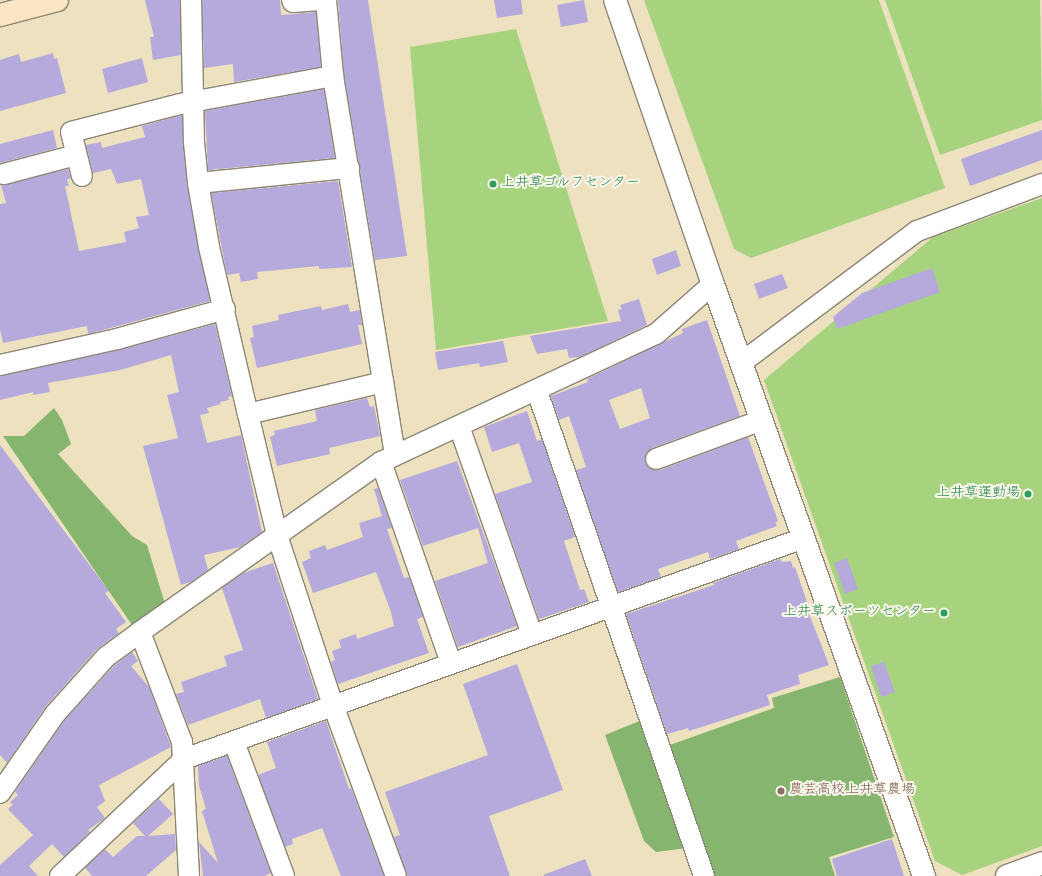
<!DOCTYPE html>
<meta charset="utf-8">
<style>
body{margin:0}
#map{position:relative;width:1042px;height:876px;overflow:hidden;background:#ede1c0;font-family:"Gochi Hand","Klee One",sans-serif}
div>[style]{position:absolute}
[style*='--x']{left:calc(var(--x)*1px);top:calc(var(--y)*1px);width:calc(var(--w)*1px);rotate:calc(var(--a)*1deg)}
.green>*{inset:0;background:#a7d37f}
.forest>*{inset:0;background:#85b56e}
.building>*{inset:0;background:#b6a9db}
.roads{filter:drop-shadow(1px 0 #8c8676) drop-shadow(-1px 0 #8c8676) drop-shadow(0 1px #8c8676) drop-shadow(0 -1px #8c8676)}
.minor>*{height:20px;margin:-10px;padding:0 10px;transform-origin:10px;border-radius:10px;background:#fff}
.tertiary>*{height:22px;margin:-11px;padding:0 11px;transform-origin:11px;border-radius:11px;background:#fff}
.secondary>*{height:22px;margin:-11px;padding:0 11px;transform-origin:11px;border-radius:11px;background:#fbe6c4}
.dots>*{width:11px;height:11px;translate:-50% -50%;box-sizing:border-box;border:2px solid #fbf7ec;border-radius:50%}
span{translate:-50% -50%;white-space:nowrap;text-align:center;line-height:1.15;-webkit-text-stroke:4px #fbf7ec;paint-order:stroke}
.leisure-label{font-size:14px;color:#27864d}
.left{translate:0 -50%;text-align:left}
.right{translate:-100% -50%;text-align:right}
.education-label{font-size:14px;color:#785e54}
</style>
<div id="map">
<div class="green">
<i style="clip-path:polygon(644px 0,879px 0,945px 188px,751px 258px,734px 249px)"></i>
<i style="clip-path:polygon(885px 0,1040px 0,1042px 120px,940px 155px)"></i>
<i style="clip-path:polygon(516px 29px,608px 321px,436px 350px,410px 47px)"></i>
<i style="clip-path:polygon(1042px 198px,1042px 846px,962px 875px,935px 861px,764px 380px,933px 237px)"></i>
</div>
<div class="forest">
<i style="clip-path:polygon(54px 408px,62px 420px,71px 444px,58px 454px,132px 536px,147px 545px,165px 604px,132px 625px,3px 436px,24px 436px)"></i>
<i style="clip-path:polygon(840px 677px,894px 837px,829px 857px,835px 876px,712px 876px,670px 745px,774px 708px,772px 698px)"></i>
<i style="clip-path:polygon(642px 720px,687px 848px,656px 852px,644px 841px,605px 735px)"></i>
</div>
<div class="building">
<i style="clip-path:polygon(145px 0,180px 0,181px 55px,153px 60px,150px 37px,154px 37px)"></i>
<i style="clip-path:polygon(202px 0,280px 0,281px 15px,316px 12px,321px 67px,234px 82px,233px 64px,204px 68px)"></i>
<i style="clip-path:polygon(338px 0,368px 0,407px 256px,375px 260px,344px 75px)"></i>
<i style="clip-path:polygon(494px 0,521px 0,523px 14px,497px 18px)"></i>
<i style="clip-path:polygon(584px 0,588px 22px,561px 27px,557px 5px)"></i>
<i style="clip-path:polygon(53px 53px,54px 59px,57px 58px,66px 93px,0 111px,0 60px,19px 54px,21px 62px)"></i>
<i style="clip-path:polygon(142px 58px,148px 82px,108px 93px,102px 69px)"></i>
<i style="clip-path:polygon(324px 89px,335px 158px,208px 170px,205px 111px)"></i>
<i style="clip-path:polygon(182px 115px,187px 185px,210px 301px,88px 334px,87px 326px,3px 343px,0 329px,0 204px,6px 203px,1px 185px,68px 169px,71px 179px,67px 179px,69px 186px,65px 186px,79px 251px,126px 242px,124px 232px,139px 228px,136px 217px,149px 215px,141px 179px,117px 184px,111px 169px,93px 173px,86px 145px,101px 142px,102px 148px,145px 137px,142px 126px)"></i>
<i style="clip-path:polygon(53px 130px,57px 148px,0 163px,0 144px)"></i>
<i style="clip-path:polygon(1042px 130px,1042px 160px,970px 186px,961px 159px)"></i>
<i style="clip-path:polygon(338px 181px,352px 267px,319px 269px,319px 266px,257px 272px,258px 279px,241px 282px,239px 273px,227px 275px,211px 193px)"></i>
<i style="clip-path:polygon(676px 250px,681px 266px,657px 275px,652px 259px)"></i>
<i style="clip-path:polygon(932px 268px,940px 292px,837px 329px,833px 317px,862px 293px)"></i>
<i style="clip-path:polygon(782px 274px,788px 288px,759px 299px,754px 284px)"></i>
<i style="clip-path:polygon(639px 299px,647px 325px,580px 357px,569px 358px,567px 349px,537px 354px,530px 336px,621px 321px,618px 310px,622px 309px,620px 305px)"></i>
<i style="clip-path:polygon(348px 304px,350px 312px,360px 310px,362px 325px,358px 325px,362px 344px,257px 368px,250px 338px,254px 337px,252px 326px,279px 320px,278px 315px,321px 306px,322px 310px)"></i>
<i style="clip-path:polygon(evenodd,707px 320px,740px 416px,652px 448px,647px 452px,645px 463px,649px 468px,660px 470px,748px 437px,778px 521px,775px 522px,777px 526px,736px 541px,739px 549px,710px 559px,708px 552px,658px 569px,661px 577px,618px 592px,576px 470px,586px 467px,569px 416px,559px 420px,551px 396px,588px 382px,587px 379px,683px 333px,682px 329px,707px 320px,641px 388px,650px 418px,620px 429px,609px 400px,641px 388px)"></i>
<i style="clip-path:polygon(215px 324px,232px 396px,228px 397px,229px 400px,220px 402px,221px 404px,207px 408px,209px 413px,200px 415px,207px 443px,241px 435px,262px 532px,240px 547px,204px 555px,208px 570px,191px 582px,181px 585px,143px 446px,178px 438px,167px 395px,179px 392px,171px 355px,120px 370px,48px 383px,50px 392px,33px 395px,33px 392px,0 400px,0 376px,119px 350px)"></i>
<i style="clip-path:polygon(503px 341px,508px 362px,480px 367px,479px 363px,438px 370px,435px 352px)"></i>
<i style="clip-path:polygon(367px 398px,370px 407px,374px 406px,380px 436px,329px 448px,330px 454px,277px 466px,270px 437px,275px 435px,274px 431px,317px 421px,315px 410px)"></i>
<i style="clip-path:polygon(527px 411px,537px 441px,542px 439px,575px 537px,564px 541px,580px 590px,584px 589px,589px 602px,539px 619px,495px 494px,532px 482px,519px 443px,492px 452px,484px 427px)"></i>
<i style="clip-path:polygon(0 445px,109px 591px,105px 593px,126px 622px,116px 629px,119px 633px,97px 649px,46px 706px,7px 763px,0 755px)"></i>
<i style="clip-path:polygon(457px 461px,517px 626px,458px 647px,435px 581px,488px 563px,478px 528px,423px 546px,400px 480px)"></i>
<i style="clip-path:polygon(378px 488px,392px 528px,387px 529px,404px 578px,409px 577px,423px 617px,417px 619px,429px 653px,338px 684px,331px 662px,335px 660px,332px 651px,341px 648px,339px 640px,356px 634px,357px 639px,394px 626px,391px 612px,376px 572px,313px 593px,302px 562px,311px 558px,309px 551px,325px 545px,327px 550px,363px 537px,359px 523px,382px 516px,374px 489px)"></i>
<i style="clip-path:polygon(847px 558px,858px 589px,845px 594px,834px 563px)"></i>
<i style="clip-path:polygon(780px 559px,782px 562px,791px 561px,793px 568px,795px 567px,808px 605px,806px 606px,829px 665px,798px 675px,800px 684px,767px 695px,770px 705px,689px 731px,688px 728px,667px 734px,626px 614px,714px 585px,713px 583px)"></i>
<i style="clip-path:polygon(273px 563px,318px 699px,266px 718px,260px 699px,188px 725px,176px 694px,184px 692px,181px 682px,227px 666px,224px 656px,243px 650px,222px 588px,243px 573px)"></i>
<i style="clip-path:polygon(132px 652px,138px 661px,131px 666px,149px 687px,171px 747px,99px 785px,105px 801px,97px 807px,105px 818px,88px 830px,90px 832px,64px 857px,52px 844px,29px 866px,38px 876px,0 876px,0 865px,33px 835px,8px 809px,13px 805px,10px 802px,18px 795px,15px 792px,64px 721px,114px 666px)"></i>
<i style="clip-path:polygon(884px 662px,895px 692px,881px 697px,871px 666px)"></i>
<i style="clip-path:polygon(517px 664px,563px 790px,489px 816px,510px 876px,407px 876px,394px 837px,400px 835px,385px 792px,488px 755px,463px 684px)"></i>
<i style="clip-path:polygon(326px 721px,349px 789px,351px 788px,384px 876px,341px 876px,322px 828px,292px 839px,293px 844px,285px 847px,258px 775px,276px 768px,267px 742px)"></i>
<i style="clip-path:polygon(227px 756px,271px 873px,264px 876px,203px 876px,199px 842px,218px 863px,202px 811px,206px 809px,199px 786px,198px 766px)"></i>
<i style="clip-path:polygon(159px 799px,173px 814px,148px 836px,175px 834px,176px 850px,146px 876px,92px 876px,85px 868px,105px 849px,113px 857px,137px 836px,145px 836px,133px 823px)"></i>
<i style="clip-path:polygon(892px 839px,904px 876px,837px 876px,832px 859px)"></i>
<i style="clip-path:polygon(585px 859px,592px 876px,544px 876px,543px 875px)"></i>
</div>
<div class="roads">
<div class="minor">
<i style="--x:191;--y:0;--w:142;--a:88.8"></i>
<i style="--x:194;--y:142;--w:41;--a:84.4"></i>
<i style="--x:198;--y:183;--w:65;--a:80.2"></i>
<i style="--x:209;--y:247;--w:171;--a:76.9"></i>
<i style="--x:248;--y:414;--w:124;--a:76.5"></i>
<i style="--x:277;--y:535;--w:179;--a:71.8"></i>
<i style="--x:333;--y:705;--w:182;--a:69.8"></i>
<i style="--x:292;--y:0;--w:2;--a:63"></i>
<i style="--x:293;--y:2;--w:31;--a:-4"></i>
<i style="--x:326;--y:0;--w:76;--a:84.7"></i>
<i style="--x:333;--y:76;--w:384;--a:80.7"></i>
<i style="--x:4;--y:174;--w:74;--a:-14.8"></i>
<i style="--x:82;--y:176;--w:45;--a:-104"></i>
<i style="--x:71;--y:132;--w:113;--a:-14.4"></i>
<i style="--x:180;--y:104;--w:156;--a:-10.4"></i>
<i style="--x:198;--y:183;--w:152;--a:-5.7"></i>
<i style="--x:741;--y:363;--w:220;--a:-36.9"></i>
<i style="--x:917;--y:231;--w:134;--a:-20.6"></i>
<i style="--x:0;--y:365;--w:120;--a:-12.5"></i>
<i style="--x:117;--y:339;--w:112;--a:-15.5"></i>
<i style="--x:537;--y:391;--w:513;--a:71"></i>
<i style="--x:248;--y:414;--w:139;--a:-13.3"></i>
<i style="--x:459;--y:426;--w:220;--a:70.7"></i>
<i style="--x:656;--y:459;--w:113;--a:-20.2"></i>
<i style="--x:381;--y:462;--w:213;--a:70.8"></i>
<i style="--x:140;--y:632;--w:118;--a:69.1"></i>
<i style="--x:182;--y:742;--w:134;--a:87"></i>
<i style="--x:234;--y:742;--w:143;--a:69.5"></i>
<i style="--x:0;--y:793;--w:96;--a:-55.2"></i>
<i style="--x:55;--y:714;--w:76;--a:-48.2"></i>
<i style="--x:106;--y:657;--w:42;--a:-36.3"></i>
<i style="--x:140;--y:632;--w:295;--a:-35.2"></i>
<i style="--x:381;--y:462;--w:303;--a:-25"></i>
<i style="--x:656;--y:334;--w:76;--a:-41.3"></i>
<i style="--x:60;--y:876;--w:170;--a:-43.3"></i>
<i style="--x:184;--y:759;--w:658;--a:-19.62"></i>
</div>
<div class="tertiary">
<i style="--x:615;--y:0;--w:300;--a:71"></i>
<i style="--x:713;--y:284;--w:628;--a:70.38"></i>
<i style="--x:1007;--y:876;--w:37;--a:-20"></i>
</div>
<div class="secondary">
<i style="--x:0;--y:15;--w:59;--a:-14.7"></i>
</div>
</div>
<div class="dots">
<i style="left:493px;top:184px;background:#2e9e5b"></i>
<i style="left:1028px;top:494px;background:#2e9e5b"></i>
<i style="left:944px;top:613px;background:#2e9e5b"></i>
<i style="left:781px;top:791px;background:#8d6e63"></i>
</div>
<div class="leisure-label">
<span class="left" style="left:501px;top:184px">上井草ゴルフセンター</span>
<span class="right" style="left:1020px;top:494px">上井草運動場</span>
<span class="right" style="left:936px;top:613px">上井草スポーツセンター</span>
</div>
<div class="education-label">
<span class="left" style="left:789px;top:791px">農芸高校上井草農場</span>
</div>
</div>
